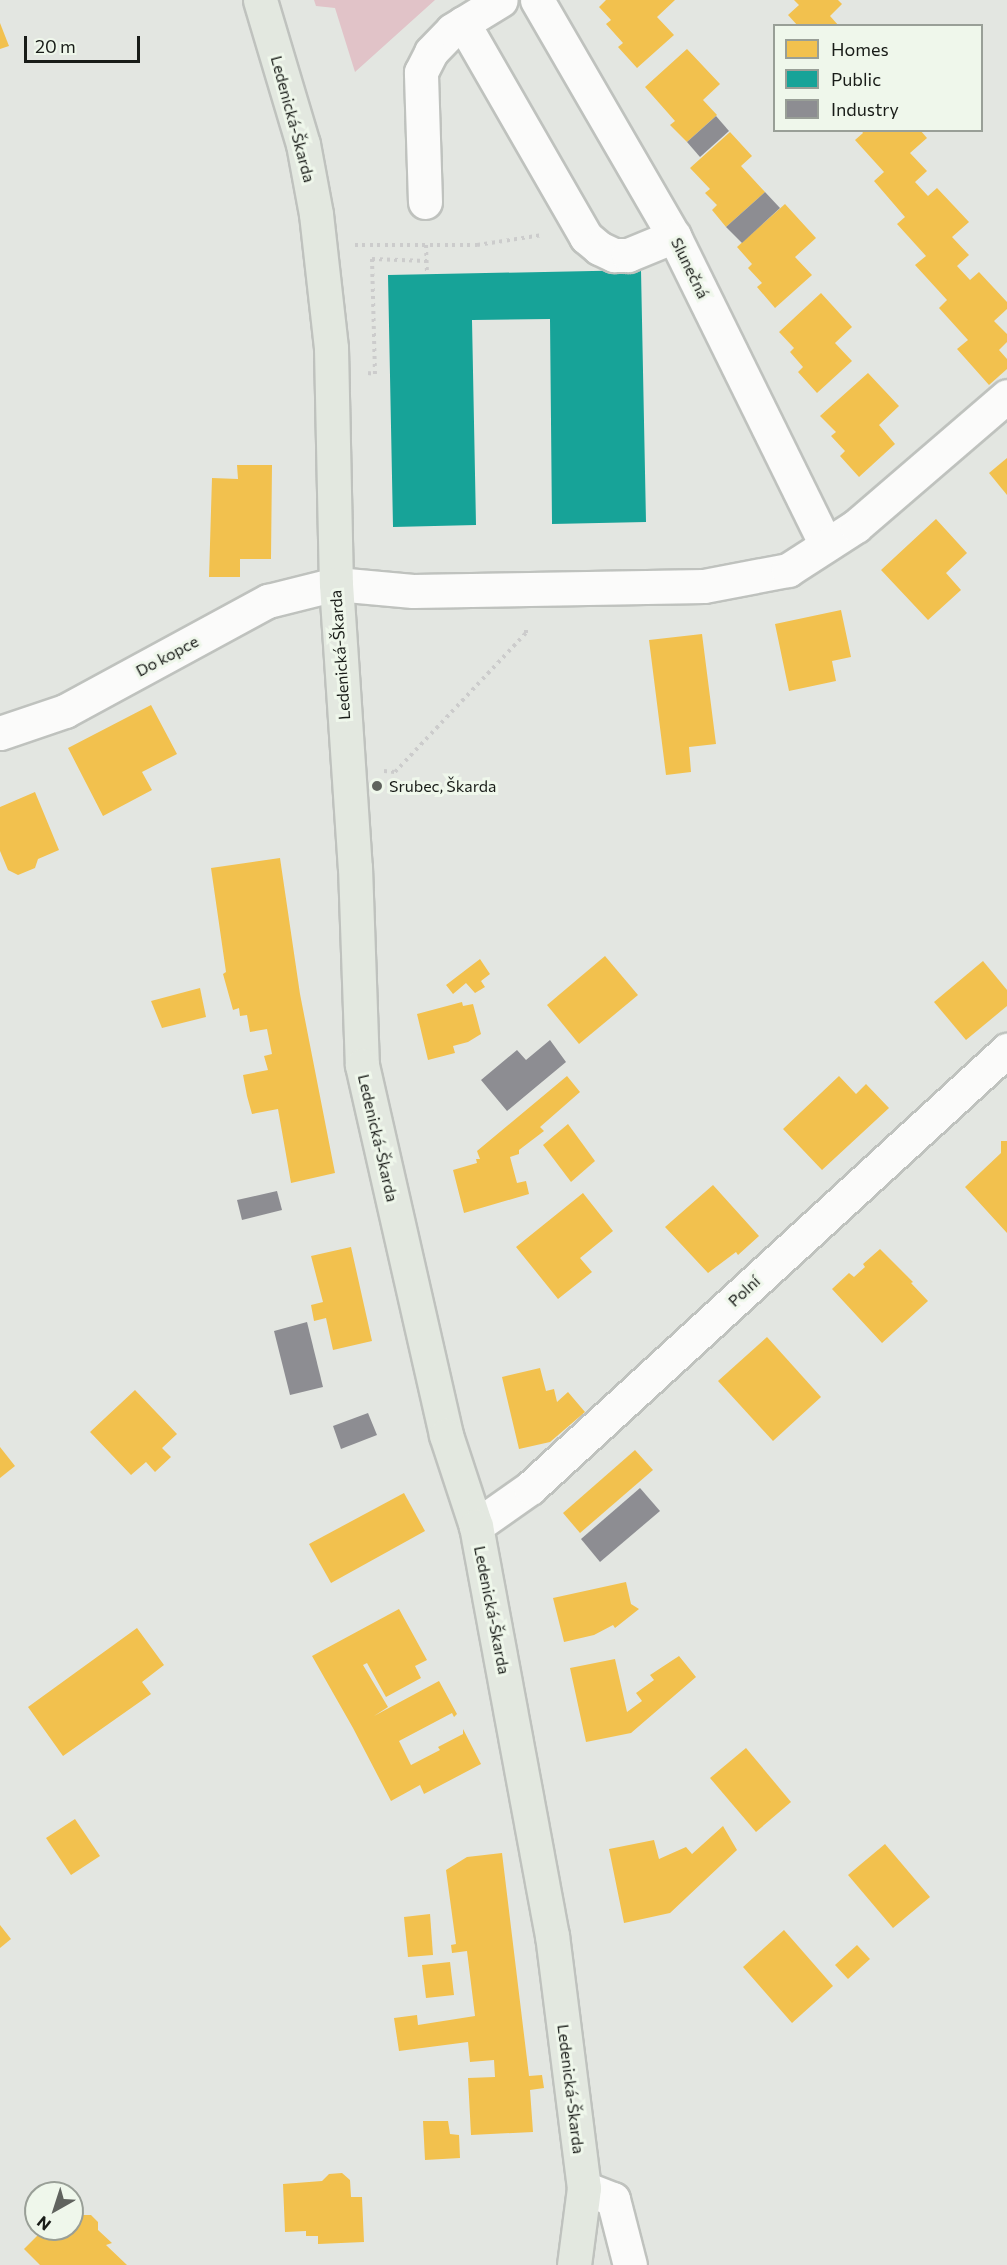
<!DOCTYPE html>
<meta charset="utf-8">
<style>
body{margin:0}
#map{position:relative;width:1007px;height:2265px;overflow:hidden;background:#e3e6e1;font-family:Commissioner,sans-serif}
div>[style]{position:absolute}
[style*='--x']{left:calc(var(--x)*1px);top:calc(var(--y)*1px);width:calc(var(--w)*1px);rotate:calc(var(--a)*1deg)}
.green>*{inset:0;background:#e1c3c8}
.homes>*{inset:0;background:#f2c14e}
.public>*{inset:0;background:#17a398}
.industry>*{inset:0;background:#8d8d92}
.path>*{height:4px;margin-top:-2px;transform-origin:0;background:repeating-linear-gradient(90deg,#ccc 0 3px,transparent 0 7.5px)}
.roads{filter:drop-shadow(2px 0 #bfc2be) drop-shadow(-2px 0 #bfc2be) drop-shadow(0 2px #bfc2be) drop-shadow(0 -2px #bfc2be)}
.minor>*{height:33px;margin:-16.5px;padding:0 16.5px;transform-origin:16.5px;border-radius:16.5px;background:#fbfbfa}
.major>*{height:33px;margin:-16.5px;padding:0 16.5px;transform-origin:16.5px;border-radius:16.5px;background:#e3e8e0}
.dots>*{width:16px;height:16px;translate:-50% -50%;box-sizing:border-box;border:3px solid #eff7eb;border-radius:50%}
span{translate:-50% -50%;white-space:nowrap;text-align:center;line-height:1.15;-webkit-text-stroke:6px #eff7eb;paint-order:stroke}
.street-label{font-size:16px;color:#191c18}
.poi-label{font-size:16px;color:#191c18}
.left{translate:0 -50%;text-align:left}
.legend{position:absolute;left:773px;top:24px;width:210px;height:108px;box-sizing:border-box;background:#eff7eb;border:2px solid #999f97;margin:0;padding:8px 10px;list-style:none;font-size:18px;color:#191c18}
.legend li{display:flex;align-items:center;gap:12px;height:30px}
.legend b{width:30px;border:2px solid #999f97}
.north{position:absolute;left:24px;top:2181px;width:60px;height:60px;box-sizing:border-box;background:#eff7eb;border:2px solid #999f97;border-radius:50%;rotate:219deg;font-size:16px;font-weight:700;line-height:24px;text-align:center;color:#191c18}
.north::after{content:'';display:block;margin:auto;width:21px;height:27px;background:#60635e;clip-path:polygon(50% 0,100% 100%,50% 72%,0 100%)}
.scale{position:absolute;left:24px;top:36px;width:116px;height:27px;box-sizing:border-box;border:3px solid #191c18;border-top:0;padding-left:8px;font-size:18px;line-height:21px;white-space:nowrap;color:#191c18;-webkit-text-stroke:4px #eff7eb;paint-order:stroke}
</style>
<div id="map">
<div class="green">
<i style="clip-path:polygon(314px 0,435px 0,355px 72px,335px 8px,316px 6px)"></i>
</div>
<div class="homes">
<i style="clip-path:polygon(606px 0,675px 0,657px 17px,674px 35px,637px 68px,618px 47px,623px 43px,606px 24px,611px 20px,599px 7px)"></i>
<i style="clip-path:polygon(794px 0,838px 0,842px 4px,830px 16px,839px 26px,798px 26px,788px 15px,799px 5px)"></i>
<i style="clip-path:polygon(0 23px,9px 46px,0 49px)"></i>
<i style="clip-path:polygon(687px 49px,720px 84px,703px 100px,717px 115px,687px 142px,670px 125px,675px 121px,645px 87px)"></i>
<i style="clip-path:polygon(861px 130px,920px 130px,927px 138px,910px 153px,927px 171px,915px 182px,928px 196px,937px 188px,969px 222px,952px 237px,969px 255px,957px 266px,970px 280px,979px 272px,1007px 302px,1007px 309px,994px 321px,1007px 334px,1007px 342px,999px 350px,1007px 359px,1007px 369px,989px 385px,957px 349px,968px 340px,939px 308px,947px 300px,915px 265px,926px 256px,897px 224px,905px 217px,874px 181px,884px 172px,855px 140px,863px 133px)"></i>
<i style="clip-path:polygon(730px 132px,752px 156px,741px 166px,765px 192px,726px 227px,712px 210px,717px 205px,705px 193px,710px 189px,690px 168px)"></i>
<i style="clip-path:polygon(785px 204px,816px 238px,795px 257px,812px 275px,775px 308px,757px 287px,762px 283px,748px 268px,752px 264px,737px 247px)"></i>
<i style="clip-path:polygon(821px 293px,852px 327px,835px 343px,852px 361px,817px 393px,798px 372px,803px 367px,790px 352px,794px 348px,779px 332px)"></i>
<i style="clip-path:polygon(868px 373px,899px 406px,879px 425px,895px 444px,859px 477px,840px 456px,845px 451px,831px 436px,836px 432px,820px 416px)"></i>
<i style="clip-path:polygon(1007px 458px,1007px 495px,989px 473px)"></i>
<i style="clip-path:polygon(237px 465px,272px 465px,271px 559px,240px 559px,240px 577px,209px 577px,212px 478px,238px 479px)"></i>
<i style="clip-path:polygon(936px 519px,967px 553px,946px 573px,961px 590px,928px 620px,881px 570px)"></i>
<i style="clip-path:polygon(841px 610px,851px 657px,832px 661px,836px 681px,789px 691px,775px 624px)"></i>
<i style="clip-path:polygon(702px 634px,716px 744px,689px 747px,691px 772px,666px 775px,649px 640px)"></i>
<i style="clip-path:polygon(151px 705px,177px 754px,142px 772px,152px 790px,103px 816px,68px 748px)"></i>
<i style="clip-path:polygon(35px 792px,59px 850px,38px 859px,35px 868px,18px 875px,8px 870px,0 851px,0 807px)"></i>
<i style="clip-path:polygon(280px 858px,300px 994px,335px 1173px,291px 1183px,278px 1109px,252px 1114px,247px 1096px,243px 1075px,268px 1070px,264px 1056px,272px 1054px,267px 1029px,250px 1032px,247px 1015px,240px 1016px,239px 1008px,233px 1010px,223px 974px,226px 972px,211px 868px)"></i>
<i style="clip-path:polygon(605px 956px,638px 995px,579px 1044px,547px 1005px)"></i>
<i style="clip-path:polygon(480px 959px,490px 974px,481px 981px,485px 987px,475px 993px,466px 983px,453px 994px,446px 985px)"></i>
<i style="clip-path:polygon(983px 961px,1007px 990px,1007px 1006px,966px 1040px,934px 1002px)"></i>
<i style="clip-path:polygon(200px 988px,206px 1017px,162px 1028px,151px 1001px)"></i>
<i style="clip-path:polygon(462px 1002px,463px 1006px,473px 1004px,481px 1034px,468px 1042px,453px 1046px,455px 1053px,428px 1060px,417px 1014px)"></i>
<i style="clip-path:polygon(567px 1076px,580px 1092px,540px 1127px,544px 1131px,519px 1150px,519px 1154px,510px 1157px,517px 1183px,526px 1181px,529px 1194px,464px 1213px,453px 1170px,477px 1163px,476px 1159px,480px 1159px,477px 1151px)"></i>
<i style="clip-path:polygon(839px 1076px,856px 1094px,866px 1084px,889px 1108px,822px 1170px,783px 1129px)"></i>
<i style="clip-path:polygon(568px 1124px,595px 1161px,571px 1182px,543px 1145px)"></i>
<i style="clip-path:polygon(1001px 1141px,1007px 1141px,1007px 1233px,965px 1187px,1001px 1153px)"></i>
<i style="clip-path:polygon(713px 1185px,759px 1236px,738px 1255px,736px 1252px,708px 1273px,665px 1227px)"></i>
<i style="clip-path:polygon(583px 1193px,613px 1231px,580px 1258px,592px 1272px,558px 1299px,516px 1247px)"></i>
<i style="clip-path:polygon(351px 1247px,372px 1341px,333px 1350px,326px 1318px,314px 1321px,311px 1305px,323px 1302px,311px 1256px)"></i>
<i style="clip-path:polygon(880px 1249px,913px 1282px,911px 1283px,928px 1301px,882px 1343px,832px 1289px,849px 1273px,854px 1277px,865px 1267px,863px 1264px)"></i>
<i style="clip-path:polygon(767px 1337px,821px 1397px,773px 1441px,718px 1381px)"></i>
<i style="clip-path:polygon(540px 1368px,546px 1391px,554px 1389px,557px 1402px,568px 1392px,585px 1412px,550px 1442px,519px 1449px,502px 1377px)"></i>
<i style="clip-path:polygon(135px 1390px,177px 1434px,162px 1448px,171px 1457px,155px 1472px,146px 1462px,131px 1475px,90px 1432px)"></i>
<i style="clip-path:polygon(0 1447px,15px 1466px,0 1478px)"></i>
<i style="clip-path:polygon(635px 1450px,653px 1470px,580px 1533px,563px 1513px)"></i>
<i style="clip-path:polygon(404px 1493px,425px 1531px,331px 1583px,309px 1544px)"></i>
<i style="clip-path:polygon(626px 1582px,631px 1604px,639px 1609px,615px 1628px,613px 1625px,594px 1635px,564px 1642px,553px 1598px)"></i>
<i style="clip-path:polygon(399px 1609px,427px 1660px,415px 1666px,421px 1678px,386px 1697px,367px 1663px,363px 1665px,388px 1707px,374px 1716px,439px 1681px,457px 1714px,454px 1717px,452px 1713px,399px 1741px,411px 1765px,440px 1750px,438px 1747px,463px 1734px,463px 1729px,481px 1764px,424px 1794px,420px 1785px,391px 1801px,353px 1728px,312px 1656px)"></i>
<i style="clip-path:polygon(137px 1628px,164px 1665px,142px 1682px,151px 1694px,63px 1756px,28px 1707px)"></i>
<i style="clip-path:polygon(679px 1656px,696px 1677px,631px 1733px,586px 1742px,570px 1668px,615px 1659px,627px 1712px,642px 1701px,636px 1693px,654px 1680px,650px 1675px)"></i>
<i style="clip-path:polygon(746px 1748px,791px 1802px,756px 1832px,710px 1778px)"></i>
<i style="clip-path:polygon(75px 1819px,100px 1856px,71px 1875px,46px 1838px)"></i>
<i style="clip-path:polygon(723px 1826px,737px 1850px,670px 1913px,624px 1923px,609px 1849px,654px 1840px,659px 1859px,686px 1847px,692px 1854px)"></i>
<i style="clip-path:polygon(885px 1844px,930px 1897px,893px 1928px,848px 1875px)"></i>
<i style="clip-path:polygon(502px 1853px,529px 2076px,542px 2075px,544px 2088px,530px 2090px,533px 2132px,471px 2135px,468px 2078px,495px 2077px,494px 2060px,470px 2062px,468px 2042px,399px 2051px,394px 2018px,417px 2015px,418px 2025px,475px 2016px,467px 1951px,452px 1953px,451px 1945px,456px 1944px,446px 1870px,467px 1857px)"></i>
<i style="clip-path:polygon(430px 1914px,433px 1955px,408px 1957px,404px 1917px)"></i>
<i style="clip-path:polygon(0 1925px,11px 1939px,0 1948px)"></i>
<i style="clip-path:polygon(784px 1930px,833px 1986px,792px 2023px,743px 1967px)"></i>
<i style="clip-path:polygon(857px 1945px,870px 1959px,848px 1979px,835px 1965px)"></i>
<i style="clip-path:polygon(450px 1962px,454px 1995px,426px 1998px,422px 1965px)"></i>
<i style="clip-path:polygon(423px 2121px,448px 2121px,450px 2134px,459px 2135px,460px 2158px,425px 2160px)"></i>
<i style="clip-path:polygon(342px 2173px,350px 2180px,351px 2197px,362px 2197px,364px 2242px,318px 2244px,318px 2236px,306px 2236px,306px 2231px,285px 2232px,283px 2184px,322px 2181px,329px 2174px)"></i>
<i style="clip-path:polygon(72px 2204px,83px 2215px,91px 2215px,98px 2222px,98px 2230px,112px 2243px,106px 2245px,127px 2265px,40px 2265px,24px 2249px,44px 2229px,72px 2229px)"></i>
</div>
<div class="public">
<i style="clip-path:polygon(641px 270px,646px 522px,552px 524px,550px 319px,472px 320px,476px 525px,393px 527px,388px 275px)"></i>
</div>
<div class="industry">
<i style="clip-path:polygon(716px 116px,729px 131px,700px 157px,687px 142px)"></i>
<i style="clip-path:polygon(765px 192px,780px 208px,742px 243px,726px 227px)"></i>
<i style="clip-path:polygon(550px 1040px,566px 1062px,507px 1111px,481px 1080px,517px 1050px,526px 1060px)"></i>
<i style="clip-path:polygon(277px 1191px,282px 1210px,242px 1220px,237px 1200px)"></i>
<i style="clip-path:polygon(307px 1322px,323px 1387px,290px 1395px,274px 1331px)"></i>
<i style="clip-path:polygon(368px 1413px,377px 1435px,341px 1449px,333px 1426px)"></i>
<i style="clip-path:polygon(640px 1488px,660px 1511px,600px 1562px,581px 1539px)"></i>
</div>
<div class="path">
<i style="--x:355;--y:245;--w:122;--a:0"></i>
<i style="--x:477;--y:245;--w:66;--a:-8.7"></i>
<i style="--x:426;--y:245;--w:30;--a:88"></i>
<i style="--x:368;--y:373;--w:7;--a:8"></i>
<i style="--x:375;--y:374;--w:115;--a:-91.5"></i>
<i style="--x:372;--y:259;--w:55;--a:2.1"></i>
<i style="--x:384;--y:771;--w:11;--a:5"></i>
<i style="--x:395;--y:772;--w:191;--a:-46.7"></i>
<i style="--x:526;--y:633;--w:7;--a:-90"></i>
</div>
<div class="roads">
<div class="minor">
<i style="--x:537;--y:0;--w:273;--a:59.9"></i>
<i style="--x:674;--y:236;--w:344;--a:63.8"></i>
<i style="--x:463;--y:23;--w:247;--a:60.1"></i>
<i style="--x:586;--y:237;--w:17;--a:40"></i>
<i style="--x:599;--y:248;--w:17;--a:25"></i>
<i style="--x:614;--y:255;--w:14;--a:0"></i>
<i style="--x:628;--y:255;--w:50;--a:-22.4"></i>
<i style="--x:425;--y:202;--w:130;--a:-91.8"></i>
<i style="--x:421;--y:72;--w:22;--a:-63"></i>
<i style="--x:431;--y:52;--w:30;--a:-46"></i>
<i style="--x:452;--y:30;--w:57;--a:-31.5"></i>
<i style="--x:0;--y:733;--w:69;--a:-18.7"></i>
<i style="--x:65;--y:711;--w:231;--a:-28.5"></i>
<i style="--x:268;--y:601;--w:70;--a:-14"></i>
<i style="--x:336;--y:584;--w:77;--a:5.2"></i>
<i style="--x:413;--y:591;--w:291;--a:-1"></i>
<i style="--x:704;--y:586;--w:86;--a:-10.8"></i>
<i style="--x:788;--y:570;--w:81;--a:-32.9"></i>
<i style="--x:856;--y:526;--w:199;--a:-40.7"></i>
<i style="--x:476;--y:1526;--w:66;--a:-35.1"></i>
<i style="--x:530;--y:1488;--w:648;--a:-42.56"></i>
<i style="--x:584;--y:2188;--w:31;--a:21"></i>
<i style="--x:613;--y:2199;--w:68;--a:75.6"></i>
</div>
<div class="major">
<i style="--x:260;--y:0;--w:150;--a:73.4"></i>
<i style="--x:303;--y:144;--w:71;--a:79.5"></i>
<i style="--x:316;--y:214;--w:135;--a:83.6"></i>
<i style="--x:331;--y:348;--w:236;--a:88.8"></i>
<i style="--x:336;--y:584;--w:284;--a:86.2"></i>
<i style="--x:355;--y:867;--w:198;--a:88"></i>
<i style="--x:362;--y:1065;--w:379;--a:77.2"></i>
<i style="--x:446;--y:1435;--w:96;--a:71.8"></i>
<i style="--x:476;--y:1526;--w:416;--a:79.5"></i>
<i style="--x:552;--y:1935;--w:255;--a:82.8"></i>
<i style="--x:584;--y:2188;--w:78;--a:97.4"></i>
</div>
</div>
<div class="dots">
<i style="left:377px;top:786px;background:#60635e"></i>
</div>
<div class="street-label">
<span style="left:293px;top:119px;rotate:75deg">Ledenická-Škarda</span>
<span style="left:690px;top:268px;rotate:64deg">Slunečná</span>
<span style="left:340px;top:655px;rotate:-94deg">Ledenická-Škarda</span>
<span style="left:167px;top:656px;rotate:-28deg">Do kopce</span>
<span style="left:378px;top:1138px;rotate:77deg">Ledenická-Škarda</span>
<span style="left:744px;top:1291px;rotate:-43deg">Polní</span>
<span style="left:492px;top:1610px;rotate:79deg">Ledenická-Škarda</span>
<span style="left:571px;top:2089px;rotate:83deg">Ledenická-Škarda</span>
</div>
<div class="poi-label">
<span class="left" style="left:389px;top:786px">Srubec, Škarda</span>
</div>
<ul class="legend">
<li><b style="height:16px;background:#f2c14e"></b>Homes</li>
<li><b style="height:16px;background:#17a398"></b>Public</li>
<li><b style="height:16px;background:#8d8d92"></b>Industry</li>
</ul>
<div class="north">N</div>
<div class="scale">20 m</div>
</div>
